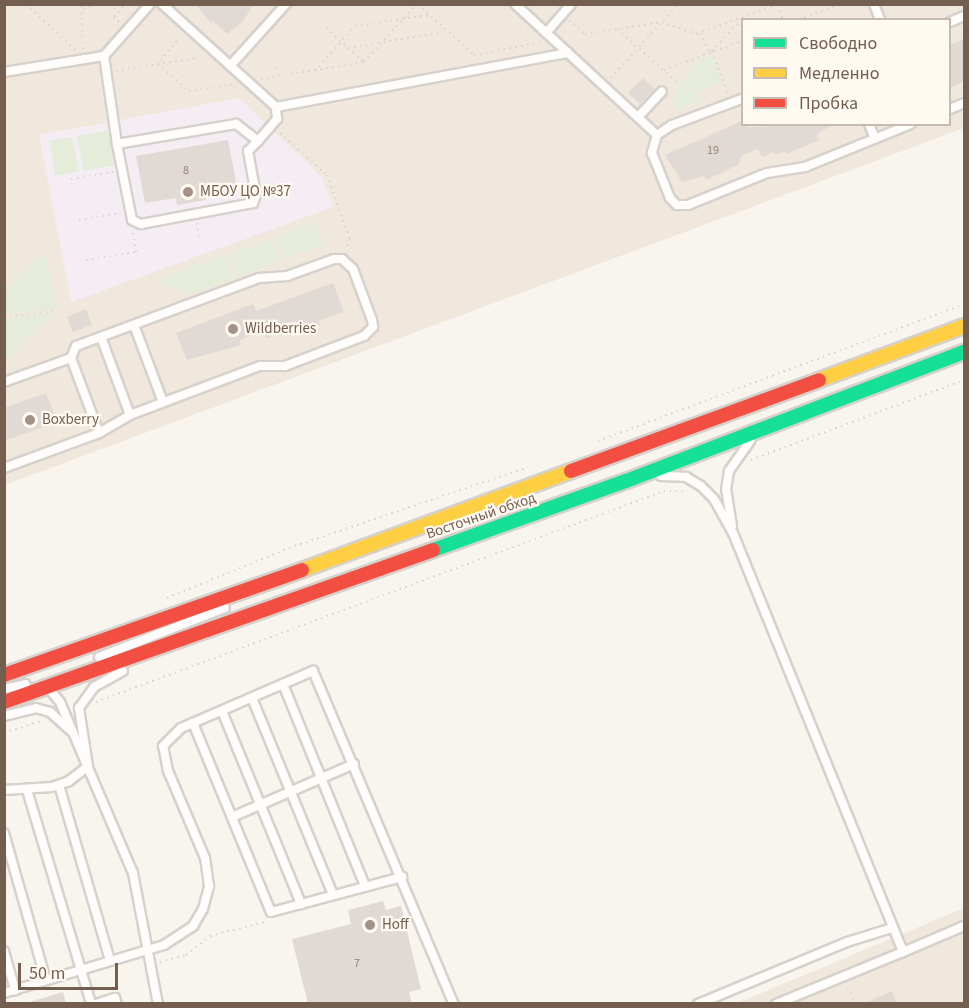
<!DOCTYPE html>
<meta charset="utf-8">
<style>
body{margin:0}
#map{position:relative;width:969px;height:1008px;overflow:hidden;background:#f8f4ee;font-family:"Source Sans 3",sans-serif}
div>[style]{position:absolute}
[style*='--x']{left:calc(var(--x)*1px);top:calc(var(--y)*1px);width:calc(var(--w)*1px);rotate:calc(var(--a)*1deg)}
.residential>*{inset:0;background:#f0e7dd}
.education>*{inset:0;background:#f5edf4}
.green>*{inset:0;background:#e5edda}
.building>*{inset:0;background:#e1dad4}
.path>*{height:2px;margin-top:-1px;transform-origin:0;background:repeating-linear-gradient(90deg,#dad4d0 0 1.5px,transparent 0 6px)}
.roads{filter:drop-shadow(2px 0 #d7d1cc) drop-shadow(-2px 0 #d7d1cc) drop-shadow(0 2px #d7d1cc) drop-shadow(0 -2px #d7d1cc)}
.lane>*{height:8px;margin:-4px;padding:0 4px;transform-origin:4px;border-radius:4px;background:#fefdfc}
.fast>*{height:14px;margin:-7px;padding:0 7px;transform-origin:7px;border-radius:7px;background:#16e098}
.slow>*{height:14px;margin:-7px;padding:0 7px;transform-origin:7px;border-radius:7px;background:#ffcf43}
.jam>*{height:14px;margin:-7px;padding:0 7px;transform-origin:7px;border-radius:7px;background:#f24e42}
.dots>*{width:16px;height:16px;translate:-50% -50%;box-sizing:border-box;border:3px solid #fef9f1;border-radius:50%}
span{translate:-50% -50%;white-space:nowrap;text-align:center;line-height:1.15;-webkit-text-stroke:4.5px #fef9f1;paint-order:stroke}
.number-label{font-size:12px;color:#928074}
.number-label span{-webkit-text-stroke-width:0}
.poi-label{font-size:15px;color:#745e50}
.left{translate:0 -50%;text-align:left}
.street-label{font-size:15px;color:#745e50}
.frame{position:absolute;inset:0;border:6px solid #745e50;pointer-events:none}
.legend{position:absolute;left:741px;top:18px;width:210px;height:108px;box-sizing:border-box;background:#fef9f1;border:2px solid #c7bbb1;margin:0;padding:8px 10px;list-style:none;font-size:18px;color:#745e50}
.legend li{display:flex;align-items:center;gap:12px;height:30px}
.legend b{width:30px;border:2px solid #c7bbb1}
.scale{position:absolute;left:18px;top:963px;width:100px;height:27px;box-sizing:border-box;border:3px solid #745e50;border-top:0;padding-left:8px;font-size:18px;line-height:21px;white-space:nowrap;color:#745e50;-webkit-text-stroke:4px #fef9f1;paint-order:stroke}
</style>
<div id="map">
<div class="residential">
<i style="clip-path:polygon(evenodd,5px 5px,964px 5px,964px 128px,5px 485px,5px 5px,742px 20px,950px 20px,950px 124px,742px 124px,742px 20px)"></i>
<i style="clip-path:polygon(964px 908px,964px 1003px,735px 1004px,826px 966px)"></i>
</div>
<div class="education">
<i style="clip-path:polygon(239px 98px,322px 177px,333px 207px,71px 302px,39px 135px)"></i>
</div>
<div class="green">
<i style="clip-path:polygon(712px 55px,722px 83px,697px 92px,700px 100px,676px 112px,672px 104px,676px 88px,700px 60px)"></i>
<i style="clip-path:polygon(108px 130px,115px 165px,83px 171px,77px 136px)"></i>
<i style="clip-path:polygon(72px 137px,79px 171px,55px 176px,49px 141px)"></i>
<i style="clip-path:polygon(315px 222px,324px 244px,283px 260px,274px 237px)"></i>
<i style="clip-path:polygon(272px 239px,280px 261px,237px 277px,228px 255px)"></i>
<i style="clip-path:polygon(225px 255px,233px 278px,188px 295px,155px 280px)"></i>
<i style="clip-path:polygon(46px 256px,57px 308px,5px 314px,7px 286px,17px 281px,35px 258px)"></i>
<i style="clip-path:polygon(57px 313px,26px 337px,12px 356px,5px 359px,5px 319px)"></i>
</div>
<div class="building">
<i style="clip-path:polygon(195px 4px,254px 4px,243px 21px,227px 34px,213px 21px,211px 23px)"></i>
<i style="clip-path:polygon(964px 39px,964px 81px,950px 88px,950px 45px)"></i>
<i style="clip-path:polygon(643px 78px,655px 89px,640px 104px,628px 93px)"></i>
<i style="clip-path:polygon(742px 121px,749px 127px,836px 124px,821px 131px,816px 136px,819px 140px,787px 154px,785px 151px,775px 155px,774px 152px,762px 157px,758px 149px,741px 156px,738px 165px,706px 180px,704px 176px,682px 182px,665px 155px)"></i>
<i style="clip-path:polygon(228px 140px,237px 187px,205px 193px,206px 200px,177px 205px,176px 198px,145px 203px,136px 156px)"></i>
<i style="clip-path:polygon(333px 283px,344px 312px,318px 321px,320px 325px,290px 336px,288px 332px,266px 338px,263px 329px,239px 341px,241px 345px,187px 360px,176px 333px,253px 304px,256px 311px)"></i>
<i style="clip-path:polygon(86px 309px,92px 325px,73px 332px,67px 317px)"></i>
<i style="clip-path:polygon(46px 393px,57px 422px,4px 441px,4px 408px)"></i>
<i style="clip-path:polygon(383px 901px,386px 910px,401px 906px,421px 989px,409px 992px,412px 1004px,308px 1004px,292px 939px,351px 924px,348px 910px)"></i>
<i style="clip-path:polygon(892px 991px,897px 1004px,869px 1004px,868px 1002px)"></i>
<i style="clip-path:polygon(63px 992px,66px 1004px,26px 1004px,26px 1003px)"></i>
</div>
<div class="path">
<i style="--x:26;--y:4;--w:69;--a:42.7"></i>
<i style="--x:80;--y:4;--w:6;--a:51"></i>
<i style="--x:84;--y:9;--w:15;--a:-20"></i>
<i style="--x:110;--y:4;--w:12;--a:42"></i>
<i style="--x:418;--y:4;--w:76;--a:42.3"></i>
<i style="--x:474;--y:55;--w:69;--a:-10.8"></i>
<i style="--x:778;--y:5;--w:16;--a:72"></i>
<i style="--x:82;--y:6;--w:44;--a:88.7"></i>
<i style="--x:569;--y:20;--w:21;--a:41"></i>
<i style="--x:585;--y:34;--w:78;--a:-8.9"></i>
<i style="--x:662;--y:22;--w:37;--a:19"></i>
<i style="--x:697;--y:34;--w:85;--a:-20.6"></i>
<i style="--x:799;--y:20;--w:44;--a:-21.3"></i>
<i style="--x:119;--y:22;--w:7;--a:-135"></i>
<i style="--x:114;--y:17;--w:18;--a:-47"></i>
<i style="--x:326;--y:28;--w:51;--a:41.8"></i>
<i style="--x:617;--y:29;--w:80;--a:41.5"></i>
<i style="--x:701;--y:33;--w:22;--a:68"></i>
<i style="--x:177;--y:41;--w:30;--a:130"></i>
<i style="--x:158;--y:64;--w:41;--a:41.1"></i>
<i style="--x:189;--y:91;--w:46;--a:-8.8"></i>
<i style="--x:348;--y:48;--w:101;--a:-9.6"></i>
<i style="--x:276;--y:67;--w:9;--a:77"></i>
<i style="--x:664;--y:70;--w:83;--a:-20.4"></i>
<i style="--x:116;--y:71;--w:81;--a:-9.2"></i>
<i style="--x:315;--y:71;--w:60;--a:-48.4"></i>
<i style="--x:355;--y:26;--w:75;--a:-8.5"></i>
<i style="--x:611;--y:78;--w:100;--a:-47.8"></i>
<i style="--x:261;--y:79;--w:104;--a:-9.4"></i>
<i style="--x:364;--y:62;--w:79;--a:-47.6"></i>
<i style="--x:727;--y:92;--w:44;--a:-110.1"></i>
<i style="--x:712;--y:51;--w:44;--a:-46.8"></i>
<i style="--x:280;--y:133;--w:63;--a:41.8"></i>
<i style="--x:327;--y:175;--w:68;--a:70.2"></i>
<i style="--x:350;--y:239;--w:11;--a:112"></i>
<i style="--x:71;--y:179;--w:43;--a:-9.5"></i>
<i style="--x:79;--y:220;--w:42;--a:-9.7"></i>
<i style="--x:197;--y:223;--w:14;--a:82"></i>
<i style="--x:86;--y:260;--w:51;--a:-9.1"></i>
<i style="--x:136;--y:252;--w:22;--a:-100"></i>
<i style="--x:4;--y:317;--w:51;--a:-6.7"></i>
<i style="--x:598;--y:441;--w:391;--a:-20.5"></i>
<i style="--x:751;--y:460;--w:228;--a:-20.6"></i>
<i style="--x:167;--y:598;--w:132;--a:-22.3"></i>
<i style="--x:289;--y:548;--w:252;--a:-18.7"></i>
<i style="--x:96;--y:702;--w:606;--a:-20.38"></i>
<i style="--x:664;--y:491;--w:24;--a:0"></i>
<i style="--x:4;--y:733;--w:40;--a:-18"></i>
<i style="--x:160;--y:962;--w:27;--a:-15"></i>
<i style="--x:186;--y:955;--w:31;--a:-38"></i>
<i style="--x:210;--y:936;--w:57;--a:-14.3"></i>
<i style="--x:848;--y:987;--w:18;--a:68"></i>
</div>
<div class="roads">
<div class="lane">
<i style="--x:162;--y:4;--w:154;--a:42.1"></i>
<i style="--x:276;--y:107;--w:297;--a:-10.5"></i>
<i style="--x:515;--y:4;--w:193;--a:42.7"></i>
<i style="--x:657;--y:135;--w:19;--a:106"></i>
<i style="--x:652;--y:153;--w:48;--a:68.2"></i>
<i style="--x:670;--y:198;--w:10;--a:45"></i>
<i style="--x:677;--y:205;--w:11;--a:0"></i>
<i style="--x:688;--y:205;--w:85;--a:-22.1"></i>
<i style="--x:767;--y:173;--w:38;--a:-9"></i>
<i style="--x:805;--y:167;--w:114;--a:-22.1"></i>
<i style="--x:874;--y:4;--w:17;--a:69"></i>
<i style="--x:950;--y:22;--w:15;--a:-23"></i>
<i style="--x:546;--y:33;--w:38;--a:-49"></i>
<i style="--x:104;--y:56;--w:89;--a:81.6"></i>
<i style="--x:230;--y:66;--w:84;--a:-47.9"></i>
<i style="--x:4;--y:72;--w:101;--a:-9.1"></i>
<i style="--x:104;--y:56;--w:69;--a:-48.5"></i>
<i style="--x:950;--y:109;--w:15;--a:-23"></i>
<i style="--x:638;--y:117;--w:35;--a:-47"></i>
<i style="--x:869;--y:124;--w:16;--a:68"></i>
<i style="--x:657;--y:135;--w:18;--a:-34"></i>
<i style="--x:672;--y:125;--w:75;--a:-20.4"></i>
<i style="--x:258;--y:141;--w:28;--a:-142"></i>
<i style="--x:236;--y:124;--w:121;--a:170.5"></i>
<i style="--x:117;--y:144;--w:77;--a:78.8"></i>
<i style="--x:132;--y:220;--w:10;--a:24"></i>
<i style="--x:141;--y:224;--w:114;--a:-10.6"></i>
<i style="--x:253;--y:203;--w:9;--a:-69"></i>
<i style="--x:256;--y:195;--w:45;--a:-100.3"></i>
<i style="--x:248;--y:151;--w:14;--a:-45"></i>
<i style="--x:258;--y:141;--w:18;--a:-49"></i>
<i style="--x:270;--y:127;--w:11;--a:-49"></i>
<i style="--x:277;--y:119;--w:12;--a:-95"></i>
<i style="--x:134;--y:325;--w:82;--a:69.4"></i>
<i style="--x:101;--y:337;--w:83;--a:69.6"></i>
<i style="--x:4;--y:382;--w:71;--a:-19.7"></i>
<i style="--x:4;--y:468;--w:101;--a:-20.2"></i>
<i style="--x:99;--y:433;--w:36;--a:-30"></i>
<i style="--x:130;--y:415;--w:139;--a:-20.7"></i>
<i style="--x:260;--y:366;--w:25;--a:0"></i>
<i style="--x:285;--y:366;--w:85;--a:-20.8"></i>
<i style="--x:364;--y:336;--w:13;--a:-45"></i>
<i style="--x:373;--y:327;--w:7;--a:-98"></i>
<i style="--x:372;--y:320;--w:54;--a:-110.4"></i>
<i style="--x:353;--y:269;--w:15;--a:-138"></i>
<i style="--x:342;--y:259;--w:8;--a:180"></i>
<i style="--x:334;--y:259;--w:50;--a:160.1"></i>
<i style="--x:287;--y:276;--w:28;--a:176"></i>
<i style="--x:259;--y:278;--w:195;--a:159.6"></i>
<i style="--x:76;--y:346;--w:13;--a:113"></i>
<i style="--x:71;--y:358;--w:80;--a:69.5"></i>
<i style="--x:661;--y:476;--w:25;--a:2"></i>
<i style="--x:686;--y:477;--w:17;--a:31"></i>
<i style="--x:701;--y:486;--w:18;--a:45"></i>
<i style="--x:714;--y:499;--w:39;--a:61"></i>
<i style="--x:733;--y:533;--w:452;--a:67.9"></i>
<i style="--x:903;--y:952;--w:66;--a:-23.1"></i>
<i style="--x:732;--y:526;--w:36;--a:-99"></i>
<i style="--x:726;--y:490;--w:19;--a:-81"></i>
<i style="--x:729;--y:471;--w:37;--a:-55"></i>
<i style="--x:99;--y:657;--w:135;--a:-21.3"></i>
<i style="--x:283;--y:684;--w:218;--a:67.9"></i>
<i style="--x:4;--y:689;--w:22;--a:-13"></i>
<i style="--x:50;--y:690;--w:16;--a:50"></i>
<i style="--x:60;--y:702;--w:186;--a:66.9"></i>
<i style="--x:133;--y:873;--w:133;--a:79.2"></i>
<i style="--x:252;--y:698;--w:213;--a:67.6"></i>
<i style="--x:222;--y:711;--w:209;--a:67.7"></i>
<i style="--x:4;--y:716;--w:33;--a:-14"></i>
<i style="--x:36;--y:708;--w:15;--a:16"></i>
<i style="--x:50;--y:712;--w:30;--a:42"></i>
<i style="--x:193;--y:723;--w:204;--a:67.6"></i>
<i style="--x:271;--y:912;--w:136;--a:-15"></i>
<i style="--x:59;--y:785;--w:183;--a:73.8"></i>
<i style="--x:4;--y:790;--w:48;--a:-3.6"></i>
<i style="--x:52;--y:787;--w:18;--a:-19"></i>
<i style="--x:69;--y:781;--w:24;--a:-38"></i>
<i style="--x:88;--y:766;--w:59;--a:-98.8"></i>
<i style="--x:79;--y:708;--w:26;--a:-54"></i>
<i style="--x:94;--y:687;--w:33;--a:-29"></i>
<i style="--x:27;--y:790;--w:223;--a:73.3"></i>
<i style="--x:232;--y:817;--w:133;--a:-23.5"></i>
<i style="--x:4;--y:833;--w:153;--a:74.1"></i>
<i style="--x:4;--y:951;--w:41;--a:74.2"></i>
<i style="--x:4;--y:993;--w:167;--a:-16.7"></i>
<i style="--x:164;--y:945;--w:35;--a:-33"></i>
<i style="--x:193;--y:926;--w:20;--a:-60"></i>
<i style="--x:203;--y:909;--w:24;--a:-75"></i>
<i style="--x:209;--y:886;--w:28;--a:-98"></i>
<i style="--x:205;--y:858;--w:95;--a:-113"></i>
<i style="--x:168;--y:771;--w:25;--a:-101"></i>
<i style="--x:163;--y:746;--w:25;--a:-45"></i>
<i style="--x:181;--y:728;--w:144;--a:-23.4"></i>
<i style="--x:313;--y:671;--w:362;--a:67.1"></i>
<i style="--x:96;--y:1004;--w:20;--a:-18"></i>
<i style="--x:115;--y:998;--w:6;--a:72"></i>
<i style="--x:698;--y:1004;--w:161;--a:-22.6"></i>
<i style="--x:847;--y:942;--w:47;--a:-17.3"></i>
<i style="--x:776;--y:1004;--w:137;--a:-22.3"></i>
</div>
<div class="fast">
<i style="--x:433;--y:550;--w:205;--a:-19.7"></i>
<i style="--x:626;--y:481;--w:362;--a:-20.9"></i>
</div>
<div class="slow">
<i style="--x:819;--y:380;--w:155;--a:-20.4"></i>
<i style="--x:302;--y:570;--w:287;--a:-20.2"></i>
</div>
<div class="jam">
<i style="--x:571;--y:471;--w:264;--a:-20.1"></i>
<i style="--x:4;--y:675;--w:316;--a:-19.4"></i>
<i style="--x:4;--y:702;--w:455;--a:-19.5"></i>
</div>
</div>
<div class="dots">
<i style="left:188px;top:192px;background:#a29287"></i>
<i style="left:233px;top:329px;background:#a29287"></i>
<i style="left:30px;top:420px;background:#a29287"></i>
<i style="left:370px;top:925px;background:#a29287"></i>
</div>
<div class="number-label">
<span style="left:713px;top:151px">19</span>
<span style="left:186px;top:171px">8</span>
<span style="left:357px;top:964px">7</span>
</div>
<div class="poi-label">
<span class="left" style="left:200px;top:192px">МБОУ ЦО №37</span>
<span class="left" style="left:245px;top:329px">Wildberries</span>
<span class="left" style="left:42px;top:420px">Boxberry</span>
<span class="left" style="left:382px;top:925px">Hoff</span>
</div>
<div class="street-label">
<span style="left:481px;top:516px;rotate:-19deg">Восточный обход</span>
</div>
<div class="frame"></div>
<ul class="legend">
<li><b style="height:8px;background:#16e098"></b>Свободно</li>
<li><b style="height:8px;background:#ffcf43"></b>Медленно</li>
<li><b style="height:8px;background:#f24e42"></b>Пробка</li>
</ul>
<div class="scale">50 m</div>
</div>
